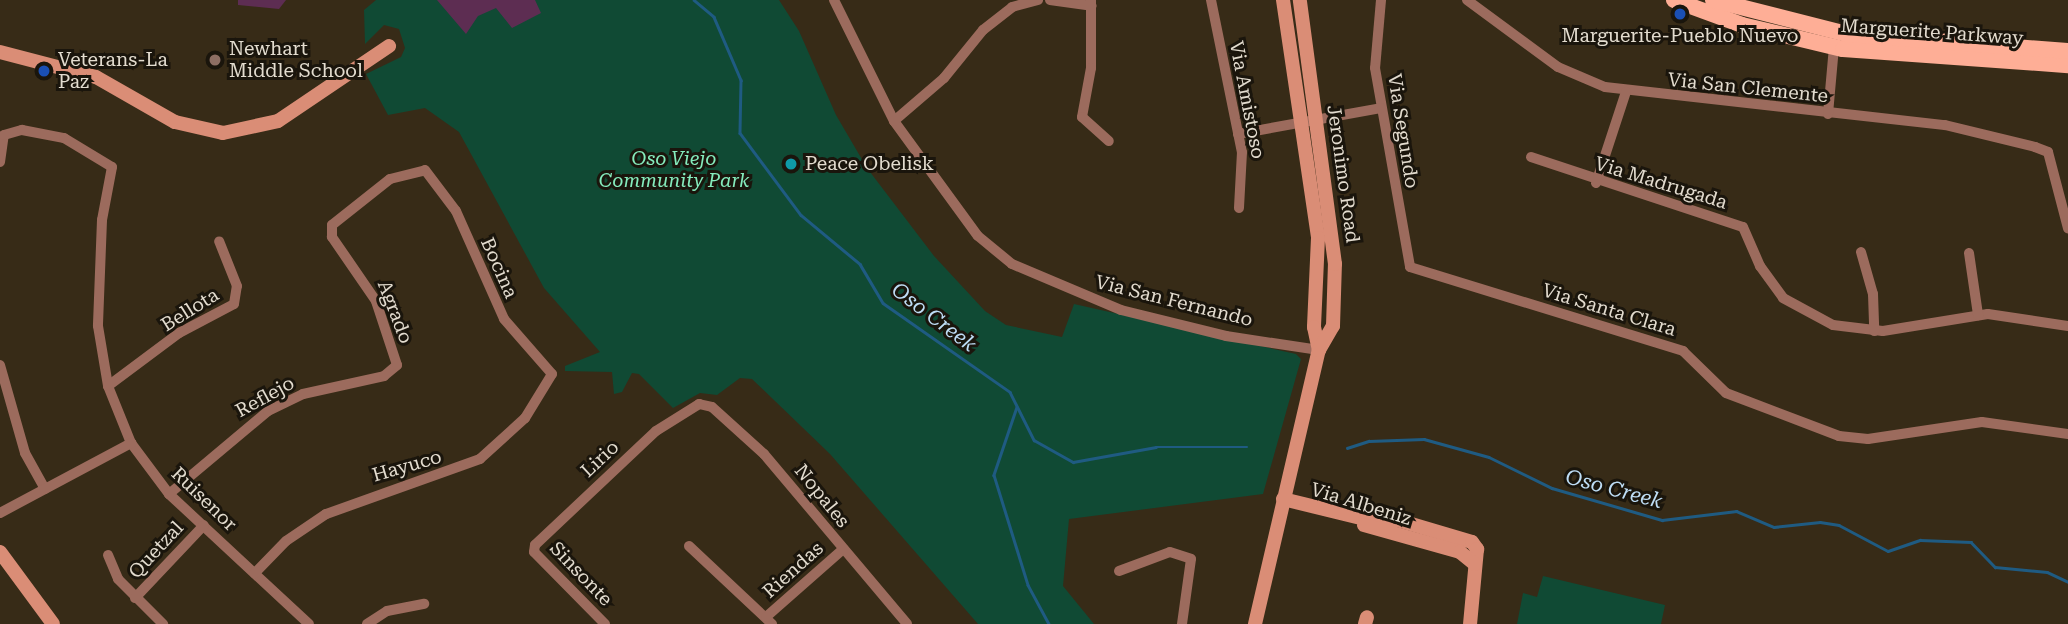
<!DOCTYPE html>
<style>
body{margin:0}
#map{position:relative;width:2068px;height:624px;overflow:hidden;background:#372b17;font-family:"Roboto Serif",serif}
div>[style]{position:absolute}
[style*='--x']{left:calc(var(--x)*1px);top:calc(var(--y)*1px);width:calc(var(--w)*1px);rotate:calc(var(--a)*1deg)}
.green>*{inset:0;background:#104a34}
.stream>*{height:2.5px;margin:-1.25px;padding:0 1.25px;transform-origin:1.25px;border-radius:1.25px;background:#1f5b82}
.building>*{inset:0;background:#5d2d52}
.street>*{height:10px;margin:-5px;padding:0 5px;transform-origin:5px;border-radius:5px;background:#9c6b5d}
.secondary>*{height:14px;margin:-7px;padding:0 7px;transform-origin:7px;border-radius:7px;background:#da8d76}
.primary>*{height:16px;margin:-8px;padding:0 8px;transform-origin:8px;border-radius:8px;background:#feae96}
.dots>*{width:19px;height:19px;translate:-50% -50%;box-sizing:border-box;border:4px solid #1a150c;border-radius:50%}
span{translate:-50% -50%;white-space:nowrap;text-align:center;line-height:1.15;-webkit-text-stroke:6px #1a150c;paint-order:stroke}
.street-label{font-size:19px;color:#e3dccf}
.poi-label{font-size:19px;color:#e3dccf}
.left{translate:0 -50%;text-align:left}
.park-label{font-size:19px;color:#85ecbd;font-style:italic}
.water-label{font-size:21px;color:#beddf5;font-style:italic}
</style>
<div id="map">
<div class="green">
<i style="clip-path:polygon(376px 0,779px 0,799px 31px,836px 115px,867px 168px,934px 256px,985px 311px,1006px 325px,1062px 337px,1074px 304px,1296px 354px,1301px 359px,1263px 494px,1069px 519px,1063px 586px,1094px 624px,978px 624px,830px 454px,752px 379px,740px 378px,717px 395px,700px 393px,673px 408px,639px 374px,632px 373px,622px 392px,614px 394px,612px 372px,565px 371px,565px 366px,600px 352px,544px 288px,459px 132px,425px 108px,388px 115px,366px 74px,401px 57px,405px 48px,399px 29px,384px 25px,365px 44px,364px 10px)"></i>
<i style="clip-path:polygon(1543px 576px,1665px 605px,1661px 624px,1517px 624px,1523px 593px,1537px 597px)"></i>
</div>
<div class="stream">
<i style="--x:694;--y:0;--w:26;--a:40"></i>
<i style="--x:714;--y:17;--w:69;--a:66.8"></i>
<i style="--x:741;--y:80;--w:53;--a:91.1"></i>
<i style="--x:740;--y:133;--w:102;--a:53.4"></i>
<i style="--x:801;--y:215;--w:77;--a:39.7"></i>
<i style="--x:860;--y:264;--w:45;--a:59.5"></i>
<i style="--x:883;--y:303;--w:155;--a:35"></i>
<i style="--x:1010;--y:392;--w:54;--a:63.4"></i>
<i style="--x:1034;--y:440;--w:45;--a:29.4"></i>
<i style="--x:1073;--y:462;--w:84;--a:-10.2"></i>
<i style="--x:1156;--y:447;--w:91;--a:0"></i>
<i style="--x:1017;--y:407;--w:72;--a:108.7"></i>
<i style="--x:994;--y:475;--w:115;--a:72.8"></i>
<i style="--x:1028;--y:585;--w:44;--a:61.7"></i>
<i style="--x:1347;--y:448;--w:23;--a:-18"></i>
<i style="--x:1369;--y:441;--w:55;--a:-2.1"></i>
<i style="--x:1424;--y:439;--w:67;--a:15.5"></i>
<i style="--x:1489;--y:457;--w:70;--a:26.2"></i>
<i style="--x:1552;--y:488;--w:115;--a:16.2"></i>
<i style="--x:1662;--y:520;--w:75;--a:-6.9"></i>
<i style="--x:1736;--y:511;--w:41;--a:22.8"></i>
<i style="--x:1774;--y:527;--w:46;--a:-6.2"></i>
<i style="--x:1820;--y:522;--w:19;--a:9"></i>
<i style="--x:1839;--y:525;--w:55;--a:28"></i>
<i style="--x:1888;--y:551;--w:34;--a:-19"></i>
<i style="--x:1920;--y:540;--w:51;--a:2.2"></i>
<i style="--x:1971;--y:542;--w:35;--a:46"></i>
<i style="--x:1995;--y:567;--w:52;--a:5.5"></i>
<i style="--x:2047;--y:572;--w:23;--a:25"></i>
</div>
<div class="building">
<i style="clip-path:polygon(238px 0,286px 0,279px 9px,238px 5px)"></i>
<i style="clip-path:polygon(437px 0,535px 0,541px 13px,512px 28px,496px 8px,478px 16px,466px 34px)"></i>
</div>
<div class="street">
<i style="--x:834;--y:0;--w:135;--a:63.6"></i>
<i style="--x:894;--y:121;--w:142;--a:53.9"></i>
<i style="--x:978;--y:236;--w:44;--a:39.5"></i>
<i style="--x:1012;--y:264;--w:118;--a:22.9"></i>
<i style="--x:1121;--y:310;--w:108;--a:13.9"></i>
<i style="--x:1226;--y:336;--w:94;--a:8.6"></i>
<i style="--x:1050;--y:0;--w:42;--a:8.1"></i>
<i style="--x:1091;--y:0;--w:68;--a:90"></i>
<i style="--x:1091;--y:68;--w:50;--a:100.4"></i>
<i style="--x:1082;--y:117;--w:36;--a:42"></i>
<i style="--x:1211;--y:0;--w:155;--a:78.5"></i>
<i style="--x:1242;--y:152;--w:56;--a:93.1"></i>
<i style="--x:1381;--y:0;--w:68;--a:95"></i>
<i style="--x:1375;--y:68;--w:202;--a:80"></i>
<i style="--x:1410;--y:267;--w:286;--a:17.1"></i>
<i style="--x:1683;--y:351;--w:60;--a:44.3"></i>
<i style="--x:1726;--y:393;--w:121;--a:20.8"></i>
<i style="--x:1839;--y:436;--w:29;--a:6"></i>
<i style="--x:1868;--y:439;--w:115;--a:-8.5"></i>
<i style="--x:1982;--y:422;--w:87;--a:7.9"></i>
<i style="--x:1467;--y:0;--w:113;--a:36.4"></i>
<i style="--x:1558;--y:67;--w:51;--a:23.1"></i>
<i style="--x:1605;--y:87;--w:342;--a:6.4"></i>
<i style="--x:1945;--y:125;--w:93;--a:13.7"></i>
<i style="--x:2035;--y:147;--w:14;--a:21"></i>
<i style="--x:2048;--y:152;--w:79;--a:75.3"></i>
<i style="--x:1828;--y:114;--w:67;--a:-84.9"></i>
<i style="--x:894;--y:121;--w:66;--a:-40.7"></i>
<i style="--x:944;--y:78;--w:62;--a:-50.9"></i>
<i style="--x:983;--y:30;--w:37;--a:-38"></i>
<i style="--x:1012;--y:7;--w:27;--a:-15"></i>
<i style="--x:1238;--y:134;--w:145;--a:-10.3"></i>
<i style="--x:1531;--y:157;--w:223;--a:18.3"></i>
<i style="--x:1743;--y:227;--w:43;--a:66.4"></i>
<i style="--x:1760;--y:266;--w:39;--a:54"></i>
<i style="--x:1783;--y:298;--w:57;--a:28.4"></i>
<i style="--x:1833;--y:325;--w:50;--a:6.8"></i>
<i style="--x:1883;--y:331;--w:106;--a:-9.2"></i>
<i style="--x:1988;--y:314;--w:81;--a:8.5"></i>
<i style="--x:0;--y:162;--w:27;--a:-82"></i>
<i style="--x:4;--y:135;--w:19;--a:-16"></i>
<i style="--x:22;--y:130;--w:43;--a:10.8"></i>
<i style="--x:64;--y:138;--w:56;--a:31.1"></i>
<i style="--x:112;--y:167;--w:54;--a:100.7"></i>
<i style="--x:102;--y:220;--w:106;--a:92.2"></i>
<i style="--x:98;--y:326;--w:61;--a:80.5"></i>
<i style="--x:108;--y:386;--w:61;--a:68"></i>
<i style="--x:131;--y:443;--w:64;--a:53.3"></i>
<i style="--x:169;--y:494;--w:191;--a:42.9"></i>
<i style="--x:1596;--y:183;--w:96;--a:-71.8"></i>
<i style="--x:1861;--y:252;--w:44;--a:74.1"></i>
<i style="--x:1873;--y:294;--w:37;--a:88"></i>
<i style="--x:1969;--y:253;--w:63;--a:81.7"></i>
<i style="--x:0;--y:365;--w:91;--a:74.1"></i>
<i style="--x:25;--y:453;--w:41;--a:60.9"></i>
<i style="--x:108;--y:386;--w:89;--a:-36.7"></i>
<i style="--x:179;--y:333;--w:62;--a:-27.8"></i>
<i style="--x:234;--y:304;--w:18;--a:-81"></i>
<i style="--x:237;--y:286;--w:48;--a:-111.8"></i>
<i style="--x:169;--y:494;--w:129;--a:-40"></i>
<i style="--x:268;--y:411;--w:39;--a:-26"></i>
<i style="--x:303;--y:394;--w:83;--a:-12.5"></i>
<i style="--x:384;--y:376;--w:17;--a:-40"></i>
<i style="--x:397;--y:365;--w:67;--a:-108.2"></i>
<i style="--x:376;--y:301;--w:78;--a:-124.5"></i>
<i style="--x:332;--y:237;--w:12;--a:-90"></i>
<i style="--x:332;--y:225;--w:74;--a:-38.4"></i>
<i style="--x:390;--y:179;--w:36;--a:-14"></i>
<i style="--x:425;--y:170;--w:51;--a:52.9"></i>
<i style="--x:456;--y:211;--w:118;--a:66"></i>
<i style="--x:504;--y:319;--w:73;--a:48.9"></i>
<i style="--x:552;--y:374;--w:52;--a:121.5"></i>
<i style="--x:525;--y:418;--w:61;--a:137.7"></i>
<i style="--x:480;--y:459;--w:164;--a:160.3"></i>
<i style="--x:326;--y:514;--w:48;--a:146"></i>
<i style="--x:286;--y:541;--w:45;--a:134.1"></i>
<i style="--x:0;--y:513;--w:149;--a:-28.1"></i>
<i style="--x:689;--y:546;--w:114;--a:43.2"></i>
<i style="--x:108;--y:555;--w:26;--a:67"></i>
<i style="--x:118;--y:579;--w:64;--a:45"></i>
<i style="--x:1119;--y:571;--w:54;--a:-20.4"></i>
<i style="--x:1170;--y:552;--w:22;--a:18"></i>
<i style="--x:1191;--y:559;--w:66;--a:97.9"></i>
<i style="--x:135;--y:598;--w:100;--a:-46.6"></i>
<i style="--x:766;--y:617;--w:103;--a:-41.4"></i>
<i style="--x:367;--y:624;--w:24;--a:-33"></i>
<i style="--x:387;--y:611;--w:38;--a:-11"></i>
<i style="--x:605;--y:624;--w:101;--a:-134.6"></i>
<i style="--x:534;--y:552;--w:7;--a:-82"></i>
<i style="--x:535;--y:545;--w:166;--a:-43.3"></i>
<i style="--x:656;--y:431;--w:51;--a:-32.1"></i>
<i style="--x:699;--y:404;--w:13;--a:13"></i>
<i style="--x:712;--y:407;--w:70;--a:42.1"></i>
<i style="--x:764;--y:454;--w:222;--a:49.9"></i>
</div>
<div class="secondary">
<i style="--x:1283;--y:0;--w:241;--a:81.6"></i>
<i style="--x:1318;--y:238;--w:89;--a:92.6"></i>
<i style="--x:1314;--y:327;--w:24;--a:78"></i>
<i style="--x:0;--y:52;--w:99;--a:14.6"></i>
<i style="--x:96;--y:77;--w:91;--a:29.7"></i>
<i style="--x:175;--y:122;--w:49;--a:12.9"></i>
<i style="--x:223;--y:133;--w:56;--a:-12.3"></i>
<i style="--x:278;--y:121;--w:134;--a:-34"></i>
<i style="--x:1283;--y:499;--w:84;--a:13.7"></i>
<i style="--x:1365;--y:519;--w:36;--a:3"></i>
<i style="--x:1401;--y:521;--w:74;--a:16.5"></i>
<i style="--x:1472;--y:542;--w:9;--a:54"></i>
<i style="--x:1477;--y:549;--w:75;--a:95.3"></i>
<i style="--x:1364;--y:525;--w:100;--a:15.7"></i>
<i style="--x:1460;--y:552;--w:19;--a:39"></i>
<i style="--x:0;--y:552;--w:89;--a:53.6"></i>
<i style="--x:1255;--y:624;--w:281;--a:-76.9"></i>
<i style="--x:1319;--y:350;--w:28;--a:-60"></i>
<i style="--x:1333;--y:326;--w:62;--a:-88.2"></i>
<i style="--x:1335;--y:264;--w:266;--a:-97.6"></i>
<i style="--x:1365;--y:624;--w:7;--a:-74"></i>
</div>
<div class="primary">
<i style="--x:1674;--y:0;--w:72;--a:20.2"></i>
<i style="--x:1742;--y:25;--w:104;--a:13.4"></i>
<i style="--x:1843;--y:49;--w:226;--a:4.1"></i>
<i style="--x:1713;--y:0;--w:137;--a:14.3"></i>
<i style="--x:1846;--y:34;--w:223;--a:4.4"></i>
</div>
<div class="dots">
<i style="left:1680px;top:14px;background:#1a4fb4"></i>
<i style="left:215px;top:60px;background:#8d6e63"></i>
<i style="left:44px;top:71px;background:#1a4fb4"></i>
<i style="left:791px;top:164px;background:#0f9aa8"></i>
</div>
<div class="street-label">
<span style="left:1932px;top:32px;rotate:4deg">Marguerite Parkway</span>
<span style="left:1748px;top:88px;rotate:6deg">Via San Clemente</span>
<span style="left:1247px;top:100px;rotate:79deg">Via Amistoso</span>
<span style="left:1403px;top:131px;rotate:81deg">Via Segundo</span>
<span style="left:1343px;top:174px;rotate:82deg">Jeronimo Road</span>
<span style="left:1661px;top:183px;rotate:17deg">Via Madrugada</span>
<span style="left:499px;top:268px;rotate:66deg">Bocina</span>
<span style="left:1174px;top:301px;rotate:14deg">Via San Fernando</span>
<span style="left:190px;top:310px;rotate:-32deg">Bellota</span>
<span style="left:1609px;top:310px;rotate:17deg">Via Santa Clara</span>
<span style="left:395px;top:312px;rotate:69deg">Agrado</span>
<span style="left:265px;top:397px;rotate:-29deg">Reflejo</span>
<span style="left:600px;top:459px;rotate:-43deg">Lirio</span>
<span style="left:407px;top:466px;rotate:-16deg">Hayuco</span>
<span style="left:822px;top:496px;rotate:51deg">Nopales</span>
<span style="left:204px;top:499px;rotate:44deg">Ruisenor</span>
<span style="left:1361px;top:504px;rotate:17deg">Via Albeniz</span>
<span style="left:156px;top:550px;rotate:-47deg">Quetzal</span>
<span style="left:793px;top:570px;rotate:-42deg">Riendas</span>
<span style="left:581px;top:574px;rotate:46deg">Sinsonte</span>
</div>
<div class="poi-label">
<span style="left:1680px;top:36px">Marguerite-Pueblo Nuevo</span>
<span class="left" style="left:229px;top:60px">Newhart<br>Middle School</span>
<span class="left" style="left:58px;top:71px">Veterans-La<br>Paz</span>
<span class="left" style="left:805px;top:164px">Peace Obelisk</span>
</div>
<div class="park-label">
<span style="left:674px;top:170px">Oso Viejo<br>Community Park</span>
</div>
<div class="water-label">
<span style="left:934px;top:317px;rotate:37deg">Oso Creek</span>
<span style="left:1614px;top:489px;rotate:15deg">Oso Creek</span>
</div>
</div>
